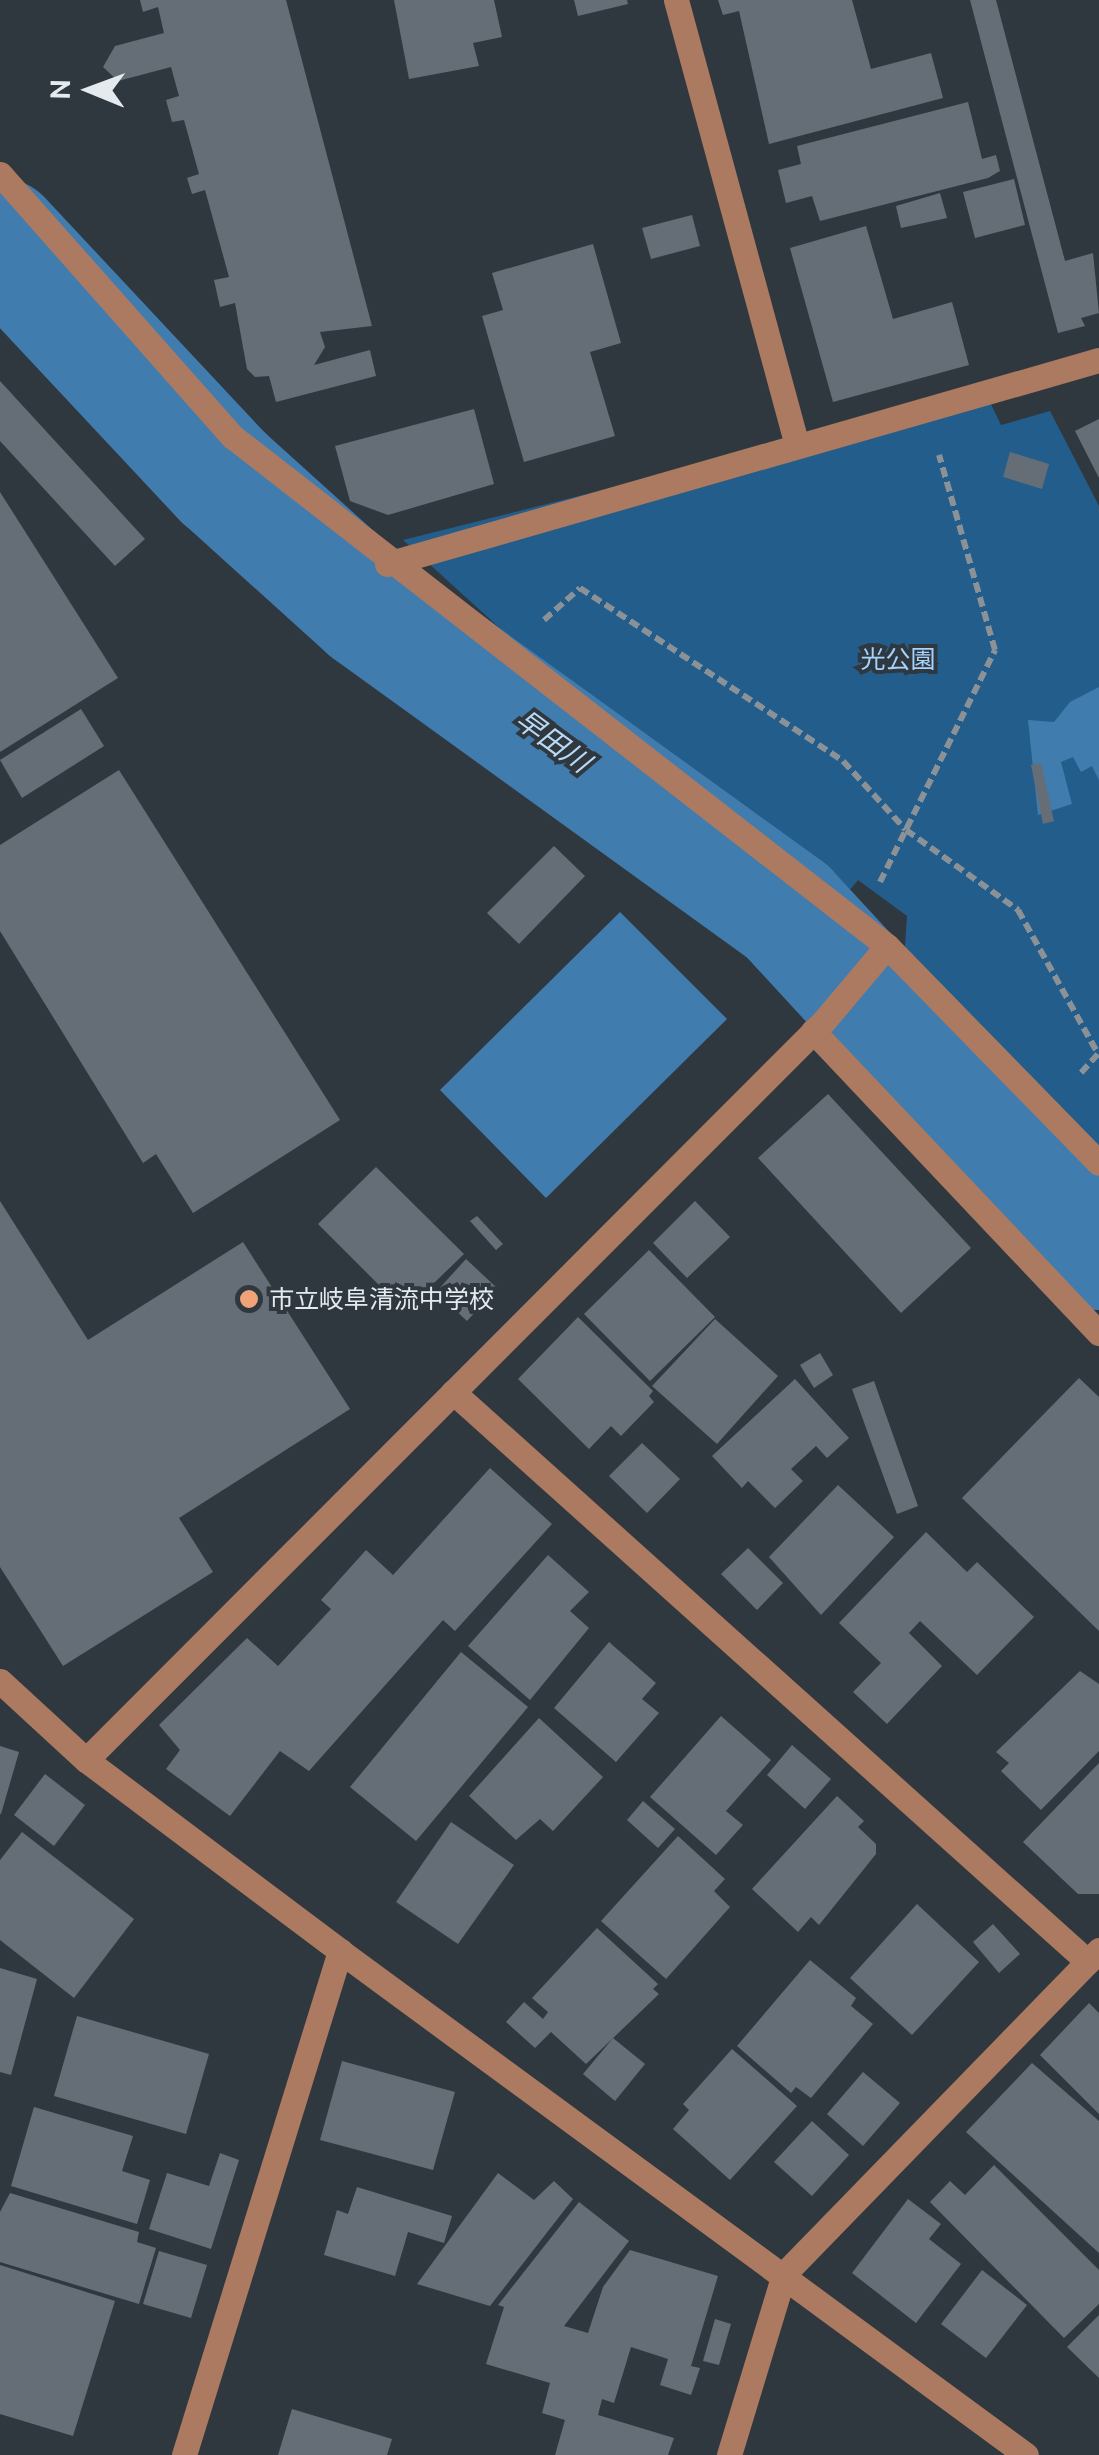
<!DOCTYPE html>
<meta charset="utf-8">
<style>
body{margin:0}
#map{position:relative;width:1099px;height:2455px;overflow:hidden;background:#30383f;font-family:Ubuntu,"Noto Sans JP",sans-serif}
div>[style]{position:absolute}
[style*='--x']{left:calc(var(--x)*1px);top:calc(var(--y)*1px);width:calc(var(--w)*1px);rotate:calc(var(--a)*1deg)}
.green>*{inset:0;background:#225d8b}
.water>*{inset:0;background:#417caf}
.river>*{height:122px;margin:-61px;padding:0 61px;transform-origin:61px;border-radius:61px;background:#417caf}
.building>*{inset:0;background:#656e76}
.path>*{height:6px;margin-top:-3px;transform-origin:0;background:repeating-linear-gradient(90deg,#8a9197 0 10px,transparent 0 15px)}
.minor>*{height:25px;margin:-12.5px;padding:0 12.5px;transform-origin:12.5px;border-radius:12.5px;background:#ab7a60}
.dots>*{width:28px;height:28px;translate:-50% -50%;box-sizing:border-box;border:5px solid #30383f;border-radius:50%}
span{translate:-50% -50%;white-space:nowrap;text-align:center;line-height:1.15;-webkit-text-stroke:8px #30383f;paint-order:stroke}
.park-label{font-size:25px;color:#a4d3fe}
.poi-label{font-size:25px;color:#e5eaef}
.left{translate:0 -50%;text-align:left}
.water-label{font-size:28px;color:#bad9f6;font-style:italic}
.north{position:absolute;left:40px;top:40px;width:100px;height:100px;-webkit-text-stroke:8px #30383f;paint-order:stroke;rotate:271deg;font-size:28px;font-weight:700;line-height:40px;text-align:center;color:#e5eaef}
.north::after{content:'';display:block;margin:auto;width:35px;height:45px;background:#e5eaef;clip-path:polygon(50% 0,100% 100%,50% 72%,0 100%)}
</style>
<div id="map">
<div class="green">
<i style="clip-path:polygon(986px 394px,1001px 425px,1050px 411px,1099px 506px,1099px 1152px,904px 960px,907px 916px,858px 880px,849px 891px,801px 903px,403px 540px)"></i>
</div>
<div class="water">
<i style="clip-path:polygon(1099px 687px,1099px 780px,1092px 766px,1081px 772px,1073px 757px,1061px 762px,1072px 804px,1038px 815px,1028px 720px,1054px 722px,1070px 702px)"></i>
<i style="clip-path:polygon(620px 912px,727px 1019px,546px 1198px,440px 1090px)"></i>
</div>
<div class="river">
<i style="--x:0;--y:239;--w:328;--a:46.9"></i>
<i style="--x:224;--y:478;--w:195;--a:42.1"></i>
<i style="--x:369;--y:609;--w:516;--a:35.85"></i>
<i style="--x:787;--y:911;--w:460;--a:47.3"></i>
</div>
<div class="building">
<i style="clip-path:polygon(140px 0,286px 0,372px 326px,320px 332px,325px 347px,314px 365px,370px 350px,376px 376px,276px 402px,269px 376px,255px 377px,247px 369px,235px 303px,220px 307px,214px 280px,229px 277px,205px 190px,192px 194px,187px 178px,199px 174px,184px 120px,172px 122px,166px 100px,179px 96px,171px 67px,118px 81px,103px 67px,115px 46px,164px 33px,158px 7px,143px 12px)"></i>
<i style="clip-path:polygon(394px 0,494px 0,502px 37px,473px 43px,479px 66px,409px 79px)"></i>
<i style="clip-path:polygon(574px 0,627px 0,628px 4px,578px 16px)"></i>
<i style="clip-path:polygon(718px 0,852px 0,871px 69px,931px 53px,943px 98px,769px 144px,739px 11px,723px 15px)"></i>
<i style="clip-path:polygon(970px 0,996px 0,1065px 261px,1093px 253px,1099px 313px,1081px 318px,1085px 326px,1058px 333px)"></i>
<i style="clip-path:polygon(968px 102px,982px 159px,996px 155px,1000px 171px,988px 178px,820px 221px,812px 196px,786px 203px,778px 170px,801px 164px,797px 146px)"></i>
<i style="clip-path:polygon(1014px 179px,1025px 225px,975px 238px,963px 192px)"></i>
<i style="clip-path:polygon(940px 193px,947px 218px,901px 228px,896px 206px)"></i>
<i style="clip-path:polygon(692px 215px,700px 246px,651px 259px,642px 228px)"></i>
<i style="clip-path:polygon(866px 226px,893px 319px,952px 302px,969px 365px,833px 402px,790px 248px)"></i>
<i style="clip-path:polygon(593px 244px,621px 343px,590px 352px,615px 436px,524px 462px,482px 316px,503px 310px,492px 273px)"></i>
<i style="clip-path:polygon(0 381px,145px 539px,115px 566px,0 441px)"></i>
<i style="clip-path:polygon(474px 409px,494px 484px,388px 515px,350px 501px,335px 446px)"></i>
<i style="clip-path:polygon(1099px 419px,1099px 478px,1075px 431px)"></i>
<i style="clip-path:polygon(1010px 452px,1049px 464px,1042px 489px,1003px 477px)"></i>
<i style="clip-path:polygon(0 492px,118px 678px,0 752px)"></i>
<i style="clip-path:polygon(81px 709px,104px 746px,22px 798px,0 760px)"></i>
<i style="clip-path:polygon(1041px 763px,1054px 821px,1043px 824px,1031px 765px)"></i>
<i style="clip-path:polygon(119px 770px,340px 1120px,193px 1213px,156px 1154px,143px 1163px,0 931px,0 845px)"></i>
<i style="clip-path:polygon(554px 846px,585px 876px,519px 944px,487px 913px)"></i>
<i style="clip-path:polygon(828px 1094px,971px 1248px,901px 1313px,758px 1158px)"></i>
<i style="clip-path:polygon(376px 1167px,464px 1254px,405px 1311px,318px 1224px)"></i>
<i style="clip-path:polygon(0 1201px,88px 1340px,243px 1242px,350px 1409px,179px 1518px,213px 1572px,63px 1666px,0 1567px)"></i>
<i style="clip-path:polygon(695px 1201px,730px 1237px,687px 1278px,653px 1243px)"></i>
<i style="clip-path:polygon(477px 1216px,503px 1244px,496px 1250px,470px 1221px)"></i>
<i style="clip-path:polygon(649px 1250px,715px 1317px,650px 1381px,584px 1314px)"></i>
<i style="clip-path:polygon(466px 1259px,497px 1288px,467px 1321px,436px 1292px)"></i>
<i style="clip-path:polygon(578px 1317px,653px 1391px,649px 1396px,654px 1402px,621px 1436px,611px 1426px,589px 1449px,518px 1379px)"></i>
<i style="clip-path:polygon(715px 1319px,778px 1376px,717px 1444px,652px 1386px)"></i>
<i style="clip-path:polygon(820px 1353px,833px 1375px,814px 1388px,800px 1365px)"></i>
<i style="clip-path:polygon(1079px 1378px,1099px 1397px,1099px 1631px,962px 1498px)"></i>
<i style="clip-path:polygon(795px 1379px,849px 1438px,827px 1458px,816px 1446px,791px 1469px,803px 1481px,775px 1508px,748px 1481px,742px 1488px,712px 1456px)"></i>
<i style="clip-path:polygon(874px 1381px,918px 1506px,897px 1514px,852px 1389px)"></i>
<i style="clip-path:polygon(642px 1443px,680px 1479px,647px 1513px,609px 1476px)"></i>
<i style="clip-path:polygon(490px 1468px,552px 1524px,455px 1631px,443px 1620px,309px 1771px,280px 1751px,230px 1816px,166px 1769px,180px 1750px,159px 1725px,247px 1638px,278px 1666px,331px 1609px,321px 1600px,366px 1550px,393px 1575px)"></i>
<i style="clip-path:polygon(838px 1485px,894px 1537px,821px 1615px,769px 1557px)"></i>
<i style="clip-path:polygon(926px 1532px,967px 1572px,977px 1562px,1034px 1617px,977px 1675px,920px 1621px,909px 1633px,942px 1666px,887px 1724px,853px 1692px,881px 1663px,839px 1623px)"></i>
<i style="clip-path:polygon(748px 1548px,783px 1583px,757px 1610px,721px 1574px)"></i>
<i style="clip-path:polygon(548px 1555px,589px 1592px,570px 1611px,589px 1628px,530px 1700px,468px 1646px)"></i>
<i style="clip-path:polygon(609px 1642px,656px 1683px,642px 1699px,659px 1713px,616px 1762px,554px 1708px)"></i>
<i style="clip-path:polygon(461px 1652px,528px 1707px,416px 1841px,350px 1787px)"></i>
<i style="clip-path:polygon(1080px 1671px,1099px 1684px,1099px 1751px,1041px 1810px,1001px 1771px,1009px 1763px,996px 1752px)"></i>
<i style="clip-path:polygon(721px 1716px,771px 1760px,726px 1811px,743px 1825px,716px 1855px,650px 1797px)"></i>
<i style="clip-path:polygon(539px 1718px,603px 1777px,553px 1831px,540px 1819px,516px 1840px,469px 1796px)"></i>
<i style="clip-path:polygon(792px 1745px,831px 1779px,805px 1809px,767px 1775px)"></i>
<i style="clip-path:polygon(0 1746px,19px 1752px,1px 1814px,0 1814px)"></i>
<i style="clip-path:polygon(1099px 1763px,1099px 1894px,1078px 1894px,1023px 1842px)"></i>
<i style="clip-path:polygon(45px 1774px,85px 1805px,54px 1846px,14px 1815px)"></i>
<i style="clip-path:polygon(837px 1796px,864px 1821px,858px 1827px,876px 1844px,876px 1854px,819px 1925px,811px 1917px,798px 1932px,752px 1889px)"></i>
<i style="clip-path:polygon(643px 1801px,675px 1829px,658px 1848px,627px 1820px)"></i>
<i style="clip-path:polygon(451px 1822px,514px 1865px,458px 1944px,396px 1902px)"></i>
<i style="clip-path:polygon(22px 1832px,134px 1919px,74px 1998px,0 1940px,0 1860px)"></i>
<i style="clip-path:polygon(678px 1836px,725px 1879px,714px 1891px,730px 1907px,666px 1979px,601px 1921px)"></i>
<i style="clip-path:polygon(917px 1904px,979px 1962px,912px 2035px,850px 1978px)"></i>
<i style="clip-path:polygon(993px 1924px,1020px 1954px,999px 1973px,973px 1942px)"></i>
<i style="clip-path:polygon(597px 1928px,658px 1984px,653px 1989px,659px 1994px,586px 2064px,551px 2032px,535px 2048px,506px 2022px,524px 2002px,543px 2019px,548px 2012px,532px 1998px)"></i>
<i style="clip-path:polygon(810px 1960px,856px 1998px,851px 2006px,873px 2024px,811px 2098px,796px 2087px,791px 2093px,737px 2046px)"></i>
<i style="clip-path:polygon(0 1968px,37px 1979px,11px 2075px,0 2072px)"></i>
<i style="clip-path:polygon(1089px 2003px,1099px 2013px,1099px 2114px,1040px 2055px)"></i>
<i style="clip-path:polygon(77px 2016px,209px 2054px,186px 2134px,54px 2096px)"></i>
<i style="clip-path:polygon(613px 2038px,645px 2064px,615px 2101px,583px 2074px)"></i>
<i style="clip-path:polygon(732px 2049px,797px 2106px,730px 2180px,673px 2129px,689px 2110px,683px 2104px)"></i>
<i style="clip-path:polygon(342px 2061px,455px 2092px,433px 2170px,320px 2140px)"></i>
<i style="clip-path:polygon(1032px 2063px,1099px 2121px,1099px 2253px,966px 2132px)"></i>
<i style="clip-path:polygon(863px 2072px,900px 2103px,863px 2146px,827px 2114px)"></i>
<i style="clip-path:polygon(34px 2107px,133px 2136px,122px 2171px,150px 2180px,137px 2224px,11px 2186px)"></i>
<i style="clip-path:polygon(812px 2121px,849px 2155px,812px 2196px,774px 2162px)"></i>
<i style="clip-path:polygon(220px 2153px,239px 2160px,211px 2249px,149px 2229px,167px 2173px,209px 2186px)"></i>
<i style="clip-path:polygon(994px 2165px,1099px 2270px,1099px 2304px,1064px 2338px,930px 2202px,950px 2181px,965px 2195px)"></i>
<i style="clip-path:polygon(498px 2173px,534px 2200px,554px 2181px,573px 2199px,490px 2306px,417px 2284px)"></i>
<i style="clip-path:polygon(357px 2187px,452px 2216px,444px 2243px,408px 2232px,395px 2276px,324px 2255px,337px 2210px,348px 2214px)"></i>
<i style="clip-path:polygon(10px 2193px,139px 2232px,137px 2242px,156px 2248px,139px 2304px,0 2262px,0 2212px)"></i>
<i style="clip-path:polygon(908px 2199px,941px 2224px,929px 2239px,961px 2264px,916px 2323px,852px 2273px)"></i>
<i style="clip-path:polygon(579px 2202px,629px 2241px,564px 2326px,588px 2333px,603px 2287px,630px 2250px,718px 2276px,691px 2366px,700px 2368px,691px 2395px,660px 2385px,668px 2359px,631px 2347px,614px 2403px,602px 2399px,598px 2415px,674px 2438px,668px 2455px,555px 2455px,565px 2420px,542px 2413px,550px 2383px,486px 2364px,504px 2307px,498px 2305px)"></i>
<i style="clip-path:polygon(159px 2251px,207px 2265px,191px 2318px,143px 2304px)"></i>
<i style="clip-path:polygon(0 2265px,115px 2301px,73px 2436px,0 2414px)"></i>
<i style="clip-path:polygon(982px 2270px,1027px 2305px,986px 2358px,941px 2324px)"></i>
<i style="clip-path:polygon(1099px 2315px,1099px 2378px,1067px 2347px)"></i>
<i style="clip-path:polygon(715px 2319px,731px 2324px,719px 2365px,703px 2361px)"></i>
<i style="clip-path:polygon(292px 2409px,392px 2439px,387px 2455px,278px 2455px)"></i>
</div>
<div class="path">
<i style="--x:544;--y:620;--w:48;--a:-41.6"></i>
<i style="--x:580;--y:588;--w:315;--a:33.3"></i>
<i style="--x:843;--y:761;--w:93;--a:47.6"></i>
<i style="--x:906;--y:830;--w:138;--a:35.5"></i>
<i style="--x:1018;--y:910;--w:165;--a:60.9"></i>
<i style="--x:1098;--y:1054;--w:30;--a:132"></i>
<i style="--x:880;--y:882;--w:259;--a:-63.6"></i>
<i style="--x:995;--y:650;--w:203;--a:-106"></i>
</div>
<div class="minor">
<i style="--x:676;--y:0;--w:460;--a:74.8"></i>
<i style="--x:0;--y:174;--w:351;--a:48.5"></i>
<i style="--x:233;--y:437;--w:829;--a:37.89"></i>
<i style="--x:887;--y:946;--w:303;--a:45.7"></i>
<i style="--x:387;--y:564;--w:741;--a:-15.99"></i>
<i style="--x:813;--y:1031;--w:416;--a:46.6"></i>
<i style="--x:453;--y:1392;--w:853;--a:41.91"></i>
<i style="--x:0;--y:1681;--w:117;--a:42.6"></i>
<i style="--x:86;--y:1760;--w:318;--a:36.9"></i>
<i style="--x:340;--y:1951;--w:851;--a:36.3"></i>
<i style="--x:86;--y:1760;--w:1043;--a:-45.04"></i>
<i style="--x:823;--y:1022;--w:99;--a:-49.9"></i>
<i style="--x:184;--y:2455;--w:528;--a:-72.8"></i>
<i style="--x:729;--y:2455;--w:189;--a:-73.1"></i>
<i style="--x:784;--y:2274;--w:452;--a:-45.8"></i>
</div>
<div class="dots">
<i style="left:249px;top:1299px;background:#f0a279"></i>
</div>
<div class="park-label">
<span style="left:898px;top:659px">光公園</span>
</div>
<div class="poi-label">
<span class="left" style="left:269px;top:1299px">市立岐阜清流中学校</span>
</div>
<div class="water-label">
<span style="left:553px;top:741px;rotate:36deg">早田川</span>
</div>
<div class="north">N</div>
</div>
